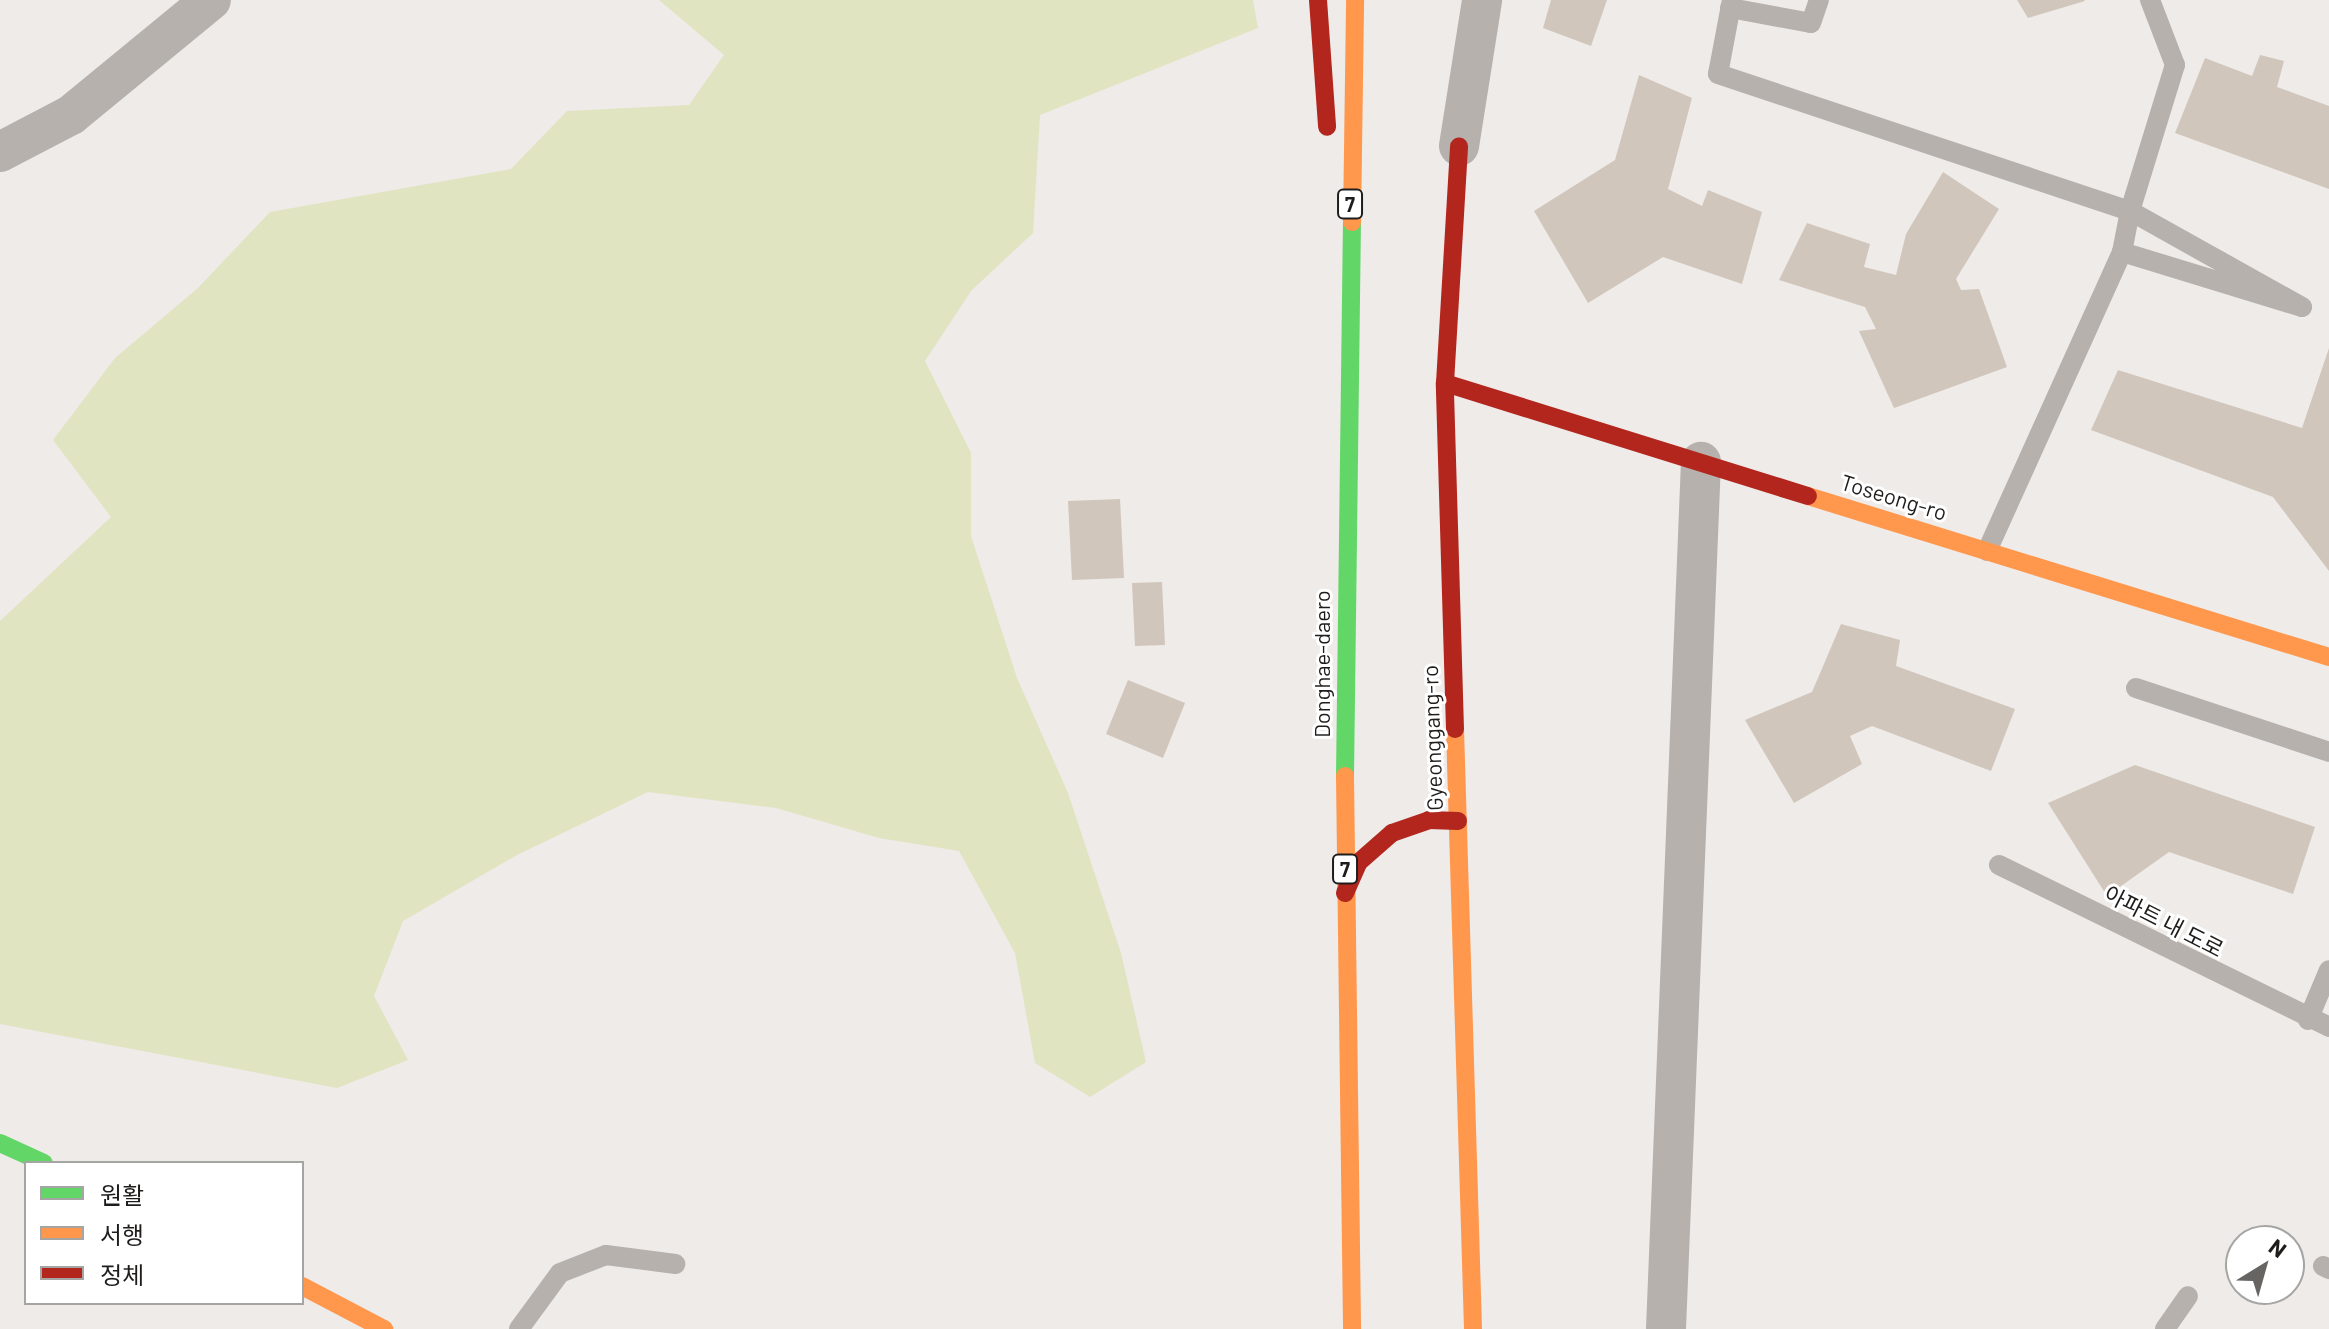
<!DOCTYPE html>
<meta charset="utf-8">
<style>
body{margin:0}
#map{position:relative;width:2329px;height:1329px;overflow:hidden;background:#eeebe9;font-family:Barlow,"Noto Sans KR",sans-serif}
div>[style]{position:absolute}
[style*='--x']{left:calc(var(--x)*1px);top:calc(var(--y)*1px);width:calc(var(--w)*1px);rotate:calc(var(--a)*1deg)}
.green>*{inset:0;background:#e1e4c0}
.building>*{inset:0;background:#d1c6bb}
.lane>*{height:20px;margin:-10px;padding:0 10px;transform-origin:10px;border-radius:10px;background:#b7b1ad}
.street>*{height:40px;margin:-20px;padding:0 20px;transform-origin:20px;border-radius:20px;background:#b7b1ad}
.fast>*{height:18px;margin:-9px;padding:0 9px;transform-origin:9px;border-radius:9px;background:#63d668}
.slow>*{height:18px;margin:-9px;padding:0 9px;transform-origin:9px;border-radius:9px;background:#ff974d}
.jam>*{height:18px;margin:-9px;padding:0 9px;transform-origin:9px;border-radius:9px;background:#b3261e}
span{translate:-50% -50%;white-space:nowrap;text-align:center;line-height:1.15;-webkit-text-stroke:6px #fff;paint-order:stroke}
.shield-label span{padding:2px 6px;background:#fff;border:2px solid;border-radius:6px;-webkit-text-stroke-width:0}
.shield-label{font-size:20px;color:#1f1d1c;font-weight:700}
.street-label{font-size:22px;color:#1f1d1c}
.legend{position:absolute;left:24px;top:1161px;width:280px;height:144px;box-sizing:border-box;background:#fff;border:2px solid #a5a5a4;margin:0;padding:10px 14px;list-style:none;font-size:24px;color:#1f1d1c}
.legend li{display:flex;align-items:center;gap:16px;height:40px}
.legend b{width:40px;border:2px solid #a5a5a4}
.north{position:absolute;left:2225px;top:1225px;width:80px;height:80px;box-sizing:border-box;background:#fff;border:2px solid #a5a5a4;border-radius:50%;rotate:37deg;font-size:22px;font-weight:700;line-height:32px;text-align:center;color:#1f1d1c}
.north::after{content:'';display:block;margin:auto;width:28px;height:36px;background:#676564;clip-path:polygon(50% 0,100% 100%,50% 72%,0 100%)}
</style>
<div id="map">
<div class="green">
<i style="clip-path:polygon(659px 0,1253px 0,1258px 28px,1040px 115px,1033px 233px,971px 291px,925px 361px,971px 453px,971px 536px,1017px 678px,1068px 793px,1121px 953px,1146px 1062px,1090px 1097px,1035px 1063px,1015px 953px,959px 851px,879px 838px,776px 808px,648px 792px,517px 855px,403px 921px,374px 996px,408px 1060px,337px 1088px,0 1024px,0 621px,111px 517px,53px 440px,115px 358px,198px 288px,270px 212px,511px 169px,567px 111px,689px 105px,724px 55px)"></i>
</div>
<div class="building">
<i style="clip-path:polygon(1551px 0,1607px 0,1591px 46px,1543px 28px)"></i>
<i style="clip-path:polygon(2017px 0,2084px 0,2085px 1px,2028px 18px)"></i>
<i style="clip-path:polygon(2260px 55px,2284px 61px,2277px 87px,2329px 106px,2329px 189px,2175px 133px,2205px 58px,2252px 76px)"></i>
<i style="clip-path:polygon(1639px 75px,1692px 98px,1668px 189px,1702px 206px,1708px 190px,1762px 212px,1742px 284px,1663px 257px,1588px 303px,1534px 211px,1615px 160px)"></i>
<i style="clip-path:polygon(1943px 172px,1999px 209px,1956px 279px,1961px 290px,1979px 289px,2007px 367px,1894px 408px,1859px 331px,1876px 329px,1865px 307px,1779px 280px,1807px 223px,1870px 244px,1864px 267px,1896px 275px,1906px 234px)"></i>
<i style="clip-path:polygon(2329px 348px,2329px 571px,2273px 497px,2091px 430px,2118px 370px,2302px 428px)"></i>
<i style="clip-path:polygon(1120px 499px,1124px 578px,1072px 580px,1068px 501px)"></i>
<i style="clip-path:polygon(1162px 582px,1165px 645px,1135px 646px,1132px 583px)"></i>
<i style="clip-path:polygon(1841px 624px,1900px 640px,1896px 666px,2015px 709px,1991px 771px,1872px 726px,1850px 736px,1862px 764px,1794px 803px,1745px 720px,1812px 692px)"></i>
<i style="clip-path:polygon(1128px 680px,1185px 703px,1163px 758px,1106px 734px)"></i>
<i style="clip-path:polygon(2135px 765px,2315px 827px,2293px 894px,2169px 852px,2107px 896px,2048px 803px)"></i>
</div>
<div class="lane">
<i style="--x:1732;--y:0;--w:75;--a:100.7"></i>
<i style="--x:1718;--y:74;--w:434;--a:18.4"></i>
<i style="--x:2130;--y:211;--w:42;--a:101"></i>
<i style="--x:1730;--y:8;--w:82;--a:10.5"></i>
<i style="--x:1811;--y:23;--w:24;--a:-71"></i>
<i style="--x:1987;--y:551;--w:328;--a:-65.7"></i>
<i style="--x:2122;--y:252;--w:188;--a:17"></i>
<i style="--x:2302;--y:307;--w:197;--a:-150.8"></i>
<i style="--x:2130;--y:211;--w:153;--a:-72.9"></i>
<i style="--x:2175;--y:65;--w:70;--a:-111"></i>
<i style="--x:2136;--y:688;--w:203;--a:18.3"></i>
<i style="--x:1999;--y:865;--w:368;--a:26.1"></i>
<i style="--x:2308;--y:1020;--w:54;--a:-67.2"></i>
<i style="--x:2323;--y:1266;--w:7;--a:27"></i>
<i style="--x:519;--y:1329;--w:69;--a:-53.8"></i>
<i style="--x:560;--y:1273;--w:49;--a:-21.4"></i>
<i style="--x:606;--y:1255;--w:70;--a:7.4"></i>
<i style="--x:2165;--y:1329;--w:40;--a:-55.1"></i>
</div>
<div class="street">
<i style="--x:1459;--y:146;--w:148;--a:-81"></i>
<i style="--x:0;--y:152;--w:80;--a:-27.5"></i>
<i style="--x:71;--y:115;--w:181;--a:-39.4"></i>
<i style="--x:1666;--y:1329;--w:868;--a:-87.69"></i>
</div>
<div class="fast">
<i style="--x:1345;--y:776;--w:554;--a:-89.28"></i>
<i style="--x:0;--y:1143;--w:48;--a:24.4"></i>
</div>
<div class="slow">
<i style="--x:1352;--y:222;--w:222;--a:-89.2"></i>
<i style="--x:1808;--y:496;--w:545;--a:17.17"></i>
<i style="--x:1455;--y:729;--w:600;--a:88.28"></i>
<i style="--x:1345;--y:776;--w:553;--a:89.27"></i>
<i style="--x:302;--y:1286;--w:93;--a:27.7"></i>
</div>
<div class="jam">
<i style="--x:1318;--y:0;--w:127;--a:85.9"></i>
<i style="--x:1445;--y:383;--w:380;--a:17.3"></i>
<i style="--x:1455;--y:729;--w:346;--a:-91.7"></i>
<i style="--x:1445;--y:383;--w:237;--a:-86.6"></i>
<i style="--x:1345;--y:893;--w:34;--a:-66"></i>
<i style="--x:1359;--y:862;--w:44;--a:-41.3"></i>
<i style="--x:1392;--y:833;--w:39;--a:-19"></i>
<i style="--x:1429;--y:820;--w:29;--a:2"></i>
</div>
<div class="shield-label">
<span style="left:1350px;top:204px">7</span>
<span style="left:1345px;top:869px">7</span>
</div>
<div class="street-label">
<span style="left:1894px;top:497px;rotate:17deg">Toseong-ro</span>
<span style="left:1322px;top:664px;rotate:-90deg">Donghae-daero</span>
<span style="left:1432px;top:738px;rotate:-92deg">Gyeonggang-ro</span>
<span style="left:2164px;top:921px;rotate:27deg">아파트 내 도로</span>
</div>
<ul class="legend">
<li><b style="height:10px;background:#63d668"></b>원활</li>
<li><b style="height:10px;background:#ff974d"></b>서행</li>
<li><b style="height:10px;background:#b3261e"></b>정체</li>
</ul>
<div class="north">N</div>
</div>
